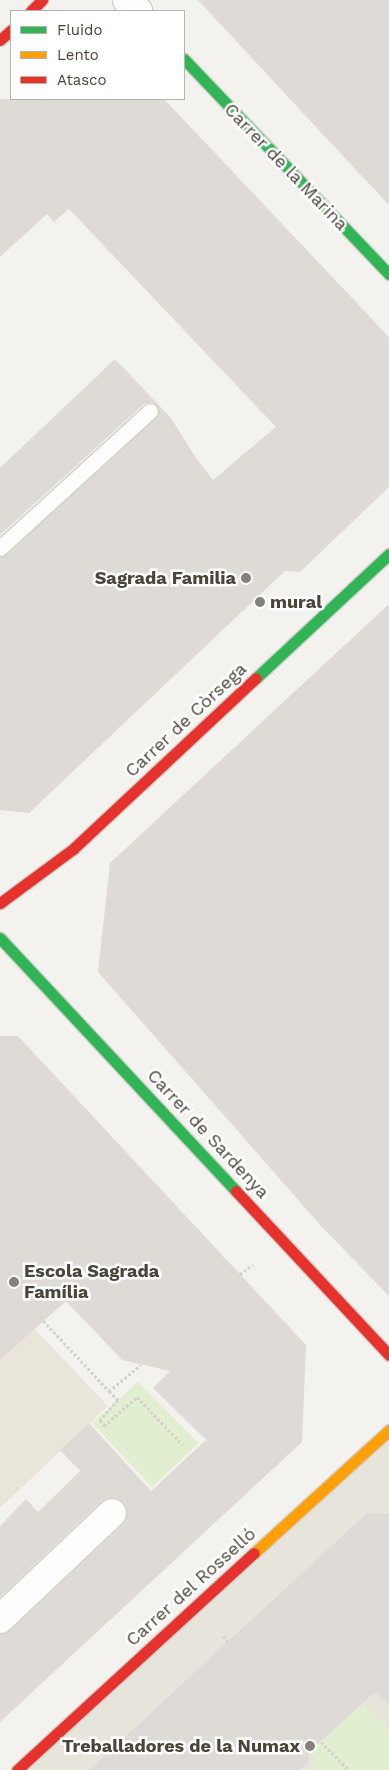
<!DOCTYPE html>
<meta charset="utf-8">
<style>
body{margin:0}
#map{position:relative;width:389px;height:1770px;overflow:hidden;background:#f4f2ee;font-family:"Work Sans",sans-serif}
div>[style]{position:absolute}
[style*='--x']{left:calc(var(--x)*1px);top:calc(var(--y)*1px);width:calc(var(--w)*1px);rotate:calc(var(--a)*1deg)}
.residential>*{inset:0;background:#e7e4dc}
.education>*{inset:0;background:#eae5da}
.green>*{inset:0;background:#e1eecf}
.building>*{inset:0;background:#dedbd6}
.path>*{height:3px;margin-top:-1.5px;transform-origin:0;background:repeating-linear-gradient(90deg,#d3d2cc 0 2.5px,transparent 0 5px)}
.roads{filter:drop-shadow(1px 0 #d2d0cb) drop-shadow(-1px 0 #d2d0cb) drop-shadow(0 1px #d2d0cb) drop-shadow(0 -1px #d2d0cb)}
.lane>*{height:15px;margin:-7.5px;padding:0 7.5px;transform-origin:7.5px;border-radius:7.5px;background:#fdfdfc}
.street>*{height:28px;margin:-14px;padding:0 14px;transform-origin:14px;border-radius:14px;background:#fdfdfc}
.fast>*{height:11px;margin:-5.5px;padding:0 5.5px;transform-origin:5.5px;border-radius:5.5px;background:#30b455}
.slow>*{height:11px;margin:-5.5px;padding:0 5.5px;transform-origin:5.5px;border-radius:5.5px;background:#ff9f0a}
.jam>*{height:11px;margin:-5.5px;padding:0 5.5px;transform-origin:5.5px;border-radius:5.5px;background:#e5322d}
.dots>*{width:14px;height:14px;translate:-50% -50%;box-sizing:border-box;border:2px solid #fff;border-radius:50%}
span{translate:-50% -50%;white-space:nowrap;text-align:center;line-height:1.15;-webkit-text-stroke:5px #fff;paint-order:stroke}
.street-label{font-size:18px;color:#4b4439}
.poi-label{font-size:18px;color:#4b4439;font-weight:700}
.right{translate:-100% -50%;text-align:right}
.left{translate:0 -50%;text-align:left}
.legend{position:absolute;left:10px;top:10px;width:175px;height:90px;box-sizing:border-box;background:#fff;border:1px solid #b7b4b0;margin:0;padding:6px 9px;list-style:none;font-size:15px;color:#4b4439}
.legend li{display:flex;align-items:center;gap:10px;height:25px}
.legend b{width:25px;border:1px solid #b7b4b0}
</style>
<div id="map">
<div class="residential">
<i style="clip-path:polygon(389px 1430px,389px 1770px,17px 1770px)"></i>
</div>
<div class="education">
<i style="clip-path:polygon(0 1084px,8px 1301px,108px 1406px,0 1508px)"></i>
</div>
<div class="green">
<i style="clip-path:polygon(138px 1382px,199px 1443px,152px 1487px,92px 1423px)"></i>
<i style="clip-path:polygon(364px 1703px,389px 1730px,389px 1770px,308px 1770px,316px 1760px,309px 1752px)"></i>
</div>
<div class="building">
<i style="clip-path:polygon(198px 0,389px 0,389px 205px,329px 141px)"></i>
<i style="clip-path:polygon(0 99px,164px 99px,389px 337px,389px 487px,300px 572px,285px 571px,29px 813px,0 810px,0 557px,6px 555px,156px 418px,159px 409px,152px 402px,144px 404px,0 535px,0 468px,115px 359px,171px 418px,196px 458px,213px 480px,276px 427px,69px 209px,54px 222px,47px 214px,0 257px)"></i>
<i style="clip-path:polygon(389px 604px,389px 1296px,322px 1227px,98px 972px,110px 863px)"></i>
<i style="clip-path:polygon(0 1036px,18px 1036px,306px 1345px,302px 1442px,0 1722px,0 1634px,11px 1630px,123px 1524px,127px 1518px,127px 1510px,124px 1503px,117px 1498px,109px 1498px,102px 1501px,0 1597px,0 1526px,26px 1499px,38px 1512px,80px 1471px,60px 1450px,89px 1423px,151px 1491px,206px 1440px,153px 1388px,170px 1371px,122px 1360px,66px 1301px,0 1360px)"></i>
<i style="clip-path:polygon(367px 1513px,389px 1514px,389px 1706px,375px 1692px,309px 1752px,308px 1763px,300px 1770px,89px 1770px)"></i>
</div>
<div class="path">
<i style="--x:240;--y:1274;--w:16;--a:-35"></i>
<i style="--x:40;--y:1317;--w:101;--a:47"></i>
<i style="--x:109;--y:1391;--w:41;--a:-39.1"></i>
<i style="--x:109;--y:1391;--w:13;--a:45"></i>
<i style="--x:118;--y:1400;--w:27;--a:132"></i>
<i style="--x:100;--y:1420;--w:7;--a:56"></i>
<i style="--x:104;--y:1426;--w:44;--a:-41.3"></i>
<i style="--x:137;--y:1397;--w:66;--a:46.2"></i>
<i style="--x:223;--y:1636;--w:8;--a:50"></i>
<i style="--x:321;--y:1742;--w:40;--a:45"></i>
</div>
<div class="roads">
<div class="lane">
<i style="--x:0;--y:548;--w:203;--a:-42.4"></i>
</div>
<div class="street">
<i style="--x:127;--y:0;--w:16;--a:45"></i>
<i style="--x:0;--y:1619;--w:154;--a:-43.4"></i>
</div>
<div class="fast">
<i style="--x:184;--y:59;--w:297;--a:46.4"></i>
<i style="--x:256;--y:678;--w:182;--a:-43"></i>
<i style="--x:0;--y:938;--w:346;--a:47"></i>
</div>
<div class="slow">
<i style="--x:254;--y:1553;--w:183;--a:-42.3"></i>
</div>
<div class="jam">
<i style="--x:31;--y:11;--w:16;--a:-45"></i>
<i style="--x:0;--y:40;--w:15;--a:-42"></i>
<i style="--x:0;--y:903;--w:91;--a:-36.5"></i>
<i style="--x:73;--y:849;--w:250;--a:-43.1"></i>
<i style="--x:236;--y:1191;--w:224;--a:47"></i>
<i style="--x:17;--y:1770;--w:321;--a:-42.5"></i>
</div>
</div>
<div class="dots">
<i style="left:246px;top:578px;background:#868178"></i>
<i style="left:260px;top:602px;background:#868178"></i>
<i style="left:14px;top:1282px;background:#868178"></i>
<i style="left:310px;top:1746px;background:#868178"></i>
</div>
<div class="street-label">
<span style="left:286px;top:167px;rotate:46deg">Carrer de la Marina</span>
<span style="left:186px;top:720px;rotate:-43deg">Carrer de Còrsega</span>
<span style="left:208px;top:1134px;rotate:47deg">Carrer de Sardenya</span>
<span style="left:191px;top:1587px;rotate:-42deg">Carrer del Rosselló</span>
</div>
<div class="poi-label">
<span class="right" style="left:236px;top:578px">Sagrada Familia</span>
<span class="left" style="left:270px;top:602px">mural</span>
<span class="left" style="left:24px;top:1282px">Escola Sagrada<br>Família</span>
<span class="right" style="left:300px;top:1746px">Treballadores de la Numax</span>
</div>
<ul class="legend">
<li><b style="height:6px;background:#30b455"></b>Fluido</li>
<li><b style="height:6px;background:#ff9f0a"></b>Lento</li>
<li><b style="height:6px;background:#e5322d"></b>Atasco</li>
</ul>
</div>
